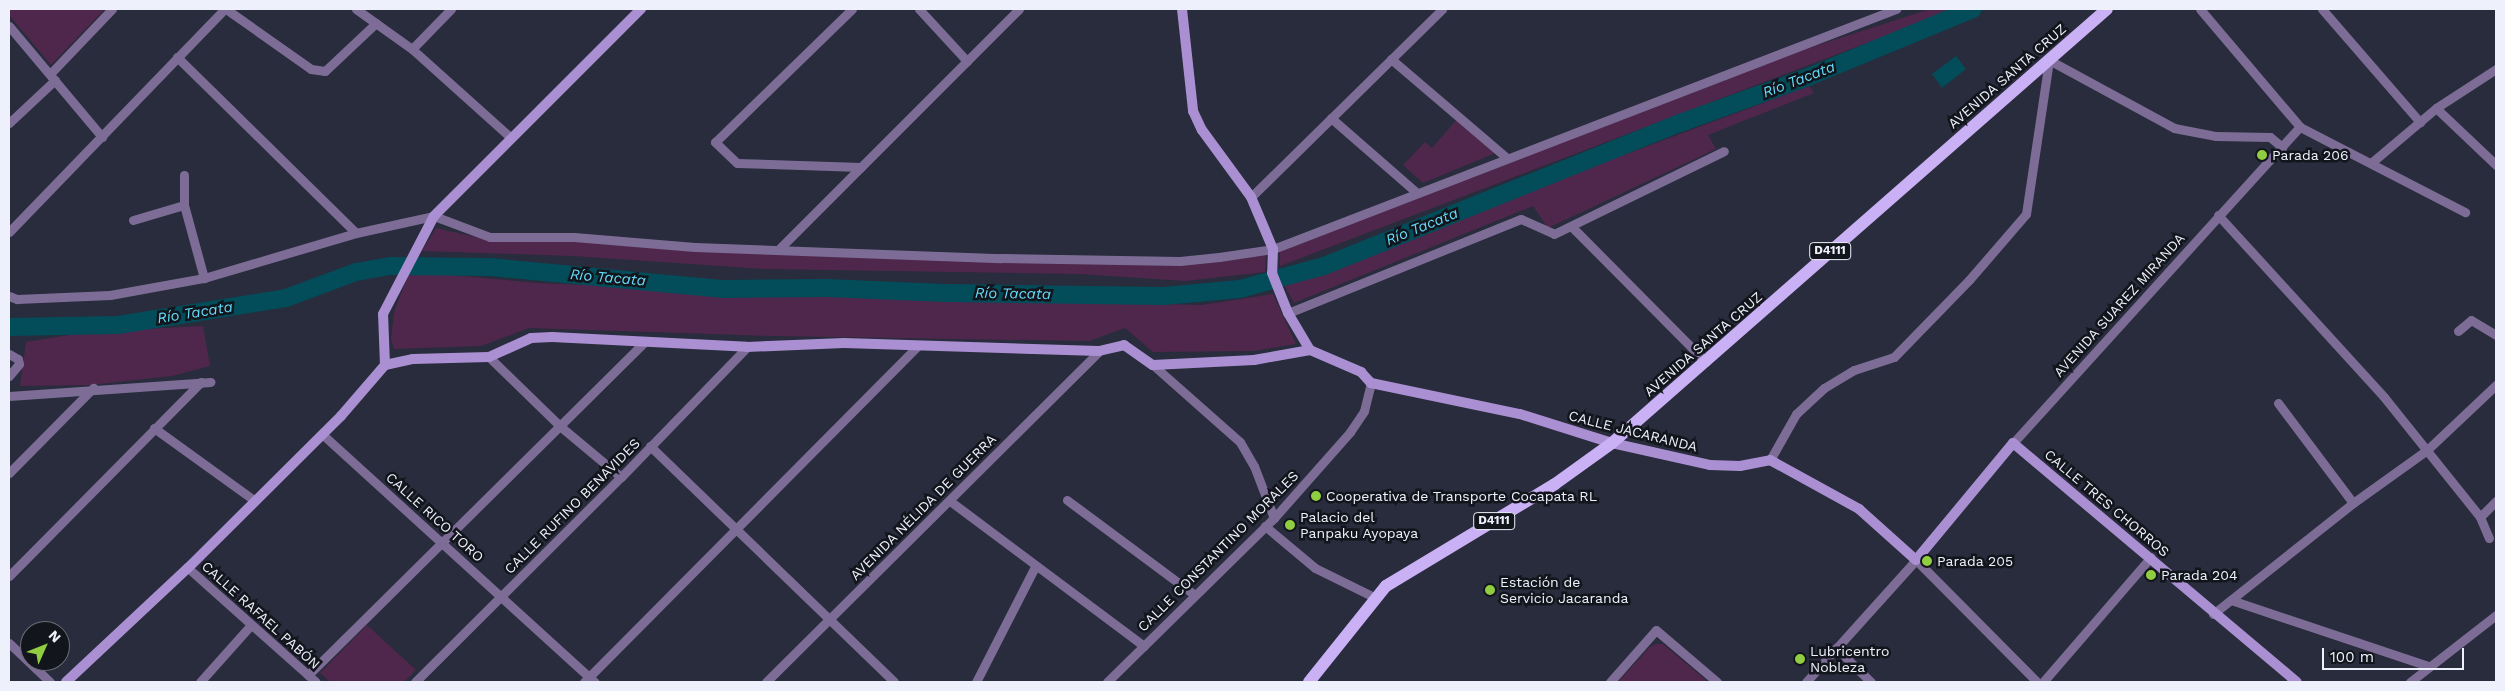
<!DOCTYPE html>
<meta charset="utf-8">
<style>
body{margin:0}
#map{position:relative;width:2505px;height:691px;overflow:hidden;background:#282c3c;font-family:"Work Sans",sans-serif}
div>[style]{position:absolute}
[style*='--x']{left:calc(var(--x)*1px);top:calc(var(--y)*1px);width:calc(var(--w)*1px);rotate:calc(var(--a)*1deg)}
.green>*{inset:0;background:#4f274c}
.water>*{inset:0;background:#034c5a}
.river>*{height:18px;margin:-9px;padding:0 9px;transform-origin:9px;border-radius:9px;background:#034c5a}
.street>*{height:9px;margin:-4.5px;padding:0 4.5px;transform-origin:4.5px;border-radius:4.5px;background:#7d6d96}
.secondary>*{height:10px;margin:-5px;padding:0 5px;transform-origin:5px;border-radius:5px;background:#aa90d2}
.primary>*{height:12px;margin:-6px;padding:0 6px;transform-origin:6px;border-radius:6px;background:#cab0f4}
.dots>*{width:14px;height:14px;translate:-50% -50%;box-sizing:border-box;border:2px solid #13151c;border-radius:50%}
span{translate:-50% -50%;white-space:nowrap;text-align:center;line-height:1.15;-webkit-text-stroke:5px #13151c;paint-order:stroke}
.shield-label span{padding:1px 4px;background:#13151c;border:1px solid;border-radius:4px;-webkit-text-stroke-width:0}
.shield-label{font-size:12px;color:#eef1fc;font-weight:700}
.street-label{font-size:14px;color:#eef1fc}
.poi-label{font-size:14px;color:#eef1fc}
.left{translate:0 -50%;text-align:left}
.water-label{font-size:15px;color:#64dcf9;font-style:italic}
.frame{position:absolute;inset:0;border:10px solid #eef1fc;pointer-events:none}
.north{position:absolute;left:20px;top:621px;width:50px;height:50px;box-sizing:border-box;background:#13151c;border:1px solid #6b6d76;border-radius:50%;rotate:46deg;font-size:14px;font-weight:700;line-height:20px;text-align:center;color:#eef1fc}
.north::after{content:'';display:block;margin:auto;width:18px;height:22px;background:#90cd41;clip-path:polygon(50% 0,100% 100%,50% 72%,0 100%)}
.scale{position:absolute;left:2322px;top:648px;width:142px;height:22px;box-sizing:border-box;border:2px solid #eef1fc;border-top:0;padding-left:6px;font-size:15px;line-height:18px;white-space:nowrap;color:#eef1fc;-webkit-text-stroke:4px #13151c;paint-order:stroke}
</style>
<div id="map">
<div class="green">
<i style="clip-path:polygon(9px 9px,105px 9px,51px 65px,9px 15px)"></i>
<i style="clip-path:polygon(1930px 9px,1956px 9px,1280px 266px,1280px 250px,1806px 49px)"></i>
<i style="clip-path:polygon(1809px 86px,1814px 93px,1708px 135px,1716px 149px,1548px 228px,1533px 206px,1294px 303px,1283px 283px,1375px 253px,1530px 190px)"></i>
<i style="clip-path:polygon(1459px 117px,1498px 152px,1423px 183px,1403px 165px,1425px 142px,1432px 148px)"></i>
<i style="clip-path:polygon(436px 228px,489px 240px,574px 240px,690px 251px,1176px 266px,1266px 254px,1265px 272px,1185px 281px,1079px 274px,765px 269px,573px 256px,422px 251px)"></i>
<i style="clip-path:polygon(410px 271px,536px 283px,1033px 301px,1202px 305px,1273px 294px,1296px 344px,1254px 351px,1153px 352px,1125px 328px,1089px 341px,773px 336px,529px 328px,481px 346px,394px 349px,391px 339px,394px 312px)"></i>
<i style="clip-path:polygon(203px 326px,210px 366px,172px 376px,90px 385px,20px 386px,26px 342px,88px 332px)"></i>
<i style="clip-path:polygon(367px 625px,416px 670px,404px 682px,330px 682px,320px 673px)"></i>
<i style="clip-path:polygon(1656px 644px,1663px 644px,1708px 682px,1618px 682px,1650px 647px)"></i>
</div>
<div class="water">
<i style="clip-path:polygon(1956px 56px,1966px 69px,1942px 88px,1932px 74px)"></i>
</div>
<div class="river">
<i style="--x:9;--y:327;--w:109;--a:-1.1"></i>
<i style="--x:118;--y:325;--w:170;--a:-9.1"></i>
<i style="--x:286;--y:298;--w:75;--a:-20.4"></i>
<i style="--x:356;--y:272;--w:36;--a:-10"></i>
<i style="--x:391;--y:266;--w:99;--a:0.6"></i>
<i style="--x:490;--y:267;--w:235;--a:5.4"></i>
<i style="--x:724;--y:289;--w:103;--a:-0.6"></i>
<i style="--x:827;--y:288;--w:118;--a:2.4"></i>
<i style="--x:945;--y:293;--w:219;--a:0.8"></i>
<i style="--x:1164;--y:296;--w:76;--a:-5.3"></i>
<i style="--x:1240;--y:289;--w:87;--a:-15.3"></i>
<i style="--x:1324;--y:266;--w:384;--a:-21.9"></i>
<i style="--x:1680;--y:123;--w:136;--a:-19.8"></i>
<i style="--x:1808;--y:77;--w:178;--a:-22.4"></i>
</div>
<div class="street">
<i style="--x:226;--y:9;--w:104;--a:35.2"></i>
<i style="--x:311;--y:69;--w:14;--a:8"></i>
<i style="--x:325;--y:71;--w:70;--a:-43.3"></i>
<i style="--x:356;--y:9;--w:69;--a:35.5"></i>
<i style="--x:412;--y:49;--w:132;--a:41.9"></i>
<i style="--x:852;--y:9;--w:191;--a:135.8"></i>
<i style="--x:715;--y:142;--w:30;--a:44"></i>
<i style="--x:737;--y:163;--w:124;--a:1.8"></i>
<i style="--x:919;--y:9;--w:71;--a:47.3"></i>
<i style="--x:2200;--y:9;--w:155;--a:49.7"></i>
<i style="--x:2300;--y:127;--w:186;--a:27.3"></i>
<i style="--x:2322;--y:9;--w:150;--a:49.1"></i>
<i style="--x:9;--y:26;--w:145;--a:50"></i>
<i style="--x:412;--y:49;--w:56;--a:-45.7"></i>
<i style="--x:177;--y:57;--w:251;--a:44.5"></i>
<i style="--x:1391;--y:59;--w:153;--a:40.5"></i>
<i style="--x:50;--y:74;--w:90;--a:-46.4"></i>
<i style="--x:2436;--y:108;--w:83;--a:43.5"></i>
<i style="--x:1331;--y:118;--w:114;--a:41.1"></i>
<i style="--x:9;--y:123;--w:63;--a:-43.1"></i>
<i style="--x:2371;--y:163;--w:85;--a:-40.2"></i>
<i style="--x:2436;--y:108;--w:72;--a:-33"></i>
<i style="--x:184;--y:175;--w:30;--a:90"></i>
<i style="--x:184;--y:205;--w:76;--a:74.7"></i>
<i style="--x:1251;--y:197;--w:268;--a:-44.5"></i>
<i style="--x:2218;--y:215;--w:246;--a:47.6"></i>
<i style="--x:2384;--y:397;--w:154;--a:51.3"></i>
<i style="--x:2480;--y:517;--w:23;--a:67"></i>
<i style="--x:133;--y:220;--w:53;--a:-16.4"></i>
<i style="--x:1572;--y:227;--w:190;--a:45.2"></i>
<i style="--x:9;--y:232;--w:310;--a:-46"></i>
<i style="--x:780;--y:248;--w:338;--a:-45"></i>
<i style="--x:9;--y:296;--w:9;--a:21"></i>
<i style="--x:17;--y:299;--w:93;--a:-2.5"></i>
<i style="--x:110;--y:295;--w:96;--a:-10.3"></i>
<i style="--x:204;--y:278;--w:159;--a:-16.5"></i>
<i style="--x:356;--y:233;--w:80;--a:-12.3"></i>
<i style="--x:434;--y:216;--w:60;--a:20.6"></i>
<i style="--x:490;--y:237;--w:84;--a:0"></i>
<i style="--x:574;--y:237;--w:121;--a:4.7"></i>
<i style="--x:695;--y:247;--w:306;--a:2.1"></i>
<i style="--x:1001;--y:258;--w:179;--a:1"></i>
<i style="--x:1180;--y:261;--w:39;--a:-6"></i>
<i style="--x:1219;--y:257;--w:55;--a:-8.4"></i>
<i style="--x:1273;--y:249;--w:668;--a:-21.07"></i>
<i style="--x:1288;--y:313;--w:251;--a:-22"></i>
<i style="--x:1521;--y:219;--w:36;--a:24"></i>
<i style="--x:1554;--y:234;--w:189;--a:-26"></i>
<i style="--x:2458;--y:331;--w:17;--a:-40"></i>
<i style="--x:2471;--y:320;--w:29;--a:31"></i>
<i style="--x:9;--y:354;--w:10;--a:29"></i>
<i style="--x:18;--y:359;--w:5;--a:79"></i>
<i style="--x:19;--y:364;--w:16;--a:130"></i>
<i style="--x:489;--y:357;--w:100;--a:44.2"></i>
<i style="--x:561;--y:427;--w:78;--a:39.8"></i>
<i style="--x:1153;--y:365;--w:116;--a:41.5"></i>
<i style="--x:1240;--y:442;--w:28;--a:60"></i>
<i style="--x:1254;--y:466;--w:56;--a:69"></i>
<i style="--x:9;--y:396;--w:202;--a:-4"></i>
<i style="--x:2278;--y:403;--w:125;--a:53.1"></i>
<i style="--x:154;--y:428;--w:123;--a:35.8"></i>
<i style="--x:322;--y:434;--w:369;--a:42.3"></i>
<i style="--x:2013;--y:443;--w:427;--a:-47.8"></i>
<i style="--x:650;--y:446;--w:339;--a:44"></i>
<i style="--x:1770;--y:460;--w:53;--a:-60.5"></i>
<i style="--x:1796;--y:414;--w:38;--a:-43"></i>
<i style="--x:1824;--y:388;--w:35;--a:-31"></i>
<i style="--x:1854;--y:370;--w:42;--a:-18"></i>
<i style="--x:1894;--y:357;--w:107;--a:-45.8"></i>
<i style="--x:1969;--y:280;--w:87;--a:-49.2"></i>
<i style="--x:2026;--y:214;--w:156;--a:-81.5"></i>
<i style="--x:2049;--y:60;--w:142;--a:28.5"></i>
<i style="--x:2174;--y:128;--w:43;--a:10.8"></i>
<i style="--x:2216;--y:136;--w:54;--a:1.1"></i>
<i style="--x:2270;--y:137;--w:16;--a:40"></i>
<i style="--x:9;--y:473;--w:120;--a:-45.3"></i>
<i style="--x:1067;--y:500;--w:159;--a:36.6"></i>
<i style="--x:950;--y:501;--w:242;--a:36.8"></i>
<i style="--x:2480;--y:517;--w:23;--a:-45"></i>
<i style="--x:1265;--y:526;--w:65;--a:40"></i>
<i style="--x:1315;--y:568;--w:68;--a:26.2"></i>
<i style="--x:188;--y:568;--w:171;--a:41.7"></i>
<i style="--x:9;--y:576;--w:273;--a:-45.3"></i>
<i style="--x:2231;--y:600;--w:208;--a:18.5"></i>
<i style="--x:2213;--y:614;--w:179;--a:-38.4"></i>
<i style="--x:2353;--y:503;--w:91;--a:-35.6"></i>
<i style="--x:2427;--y:450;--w:95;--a:-43.3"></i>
<i style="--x:9;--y:643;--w:57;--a:43.6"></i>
<i style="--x:1836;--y:648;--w:49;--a:44.2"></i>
<i style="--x:308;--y:675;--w:473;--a:-44.7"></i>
<i style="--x:200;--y:682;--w:76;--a:-48.2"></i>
<i style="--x:415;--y:682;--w:291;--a:-44.9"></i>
<i style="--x:621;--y:477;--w:181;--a:-45.9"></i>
<i style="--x:584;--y:682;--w:475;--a:-45.2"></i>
<i style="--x:766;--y:682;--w:470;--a:-44.8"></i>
<i style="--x:976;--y:682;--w:131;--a:-62.9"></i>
<i style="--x:1107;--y:682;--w:234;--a:-44.5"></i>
<i style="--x:1274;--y:518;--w:115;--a:-48.5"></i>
<i style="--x:1350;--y:432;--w:25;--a:-56"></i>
<i style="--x:1364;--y:411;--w:29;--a:-76"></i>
<i style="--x:1610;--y:682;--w:69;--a:-48.5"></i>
<i style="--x:1656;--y:630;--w:80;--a:40.4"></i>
<i style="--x:1806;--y:682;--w:164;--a:-48"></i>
<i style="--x:1916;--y:560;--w:172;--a:45.2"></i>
<i style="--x:2043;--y:682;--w:165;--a:-49.2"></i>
<i style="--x:2410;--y:682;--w:109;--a:-37.9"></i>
</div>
<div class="secondary">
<i style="--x:1182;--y:9;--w:103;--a:83.8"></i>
<i style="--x:1193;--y:111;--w:21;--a:65"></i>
<i style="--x:1202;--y:130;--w:83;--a:53.8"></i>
<i style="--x:1251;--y:197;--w:56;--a:67.1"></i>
<i style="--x:1273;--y:249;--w:24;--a:92"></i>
<i style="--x:1272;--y:273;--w:43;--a:68.2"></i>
<i style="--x:1288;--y:313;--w:43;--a:59.3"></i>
<i style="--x:385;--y:365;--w:29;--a:-12"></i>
<i style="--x:413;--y:359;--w:76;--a:-1.5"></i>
<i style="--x:489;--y:357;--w:46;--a:-24.3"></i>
<i style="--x:531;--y:338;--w:21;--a:-3"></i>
<i style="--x:552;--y:337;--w:195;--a:2.9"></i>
<i style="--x:747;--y:347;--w:97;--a:-2.4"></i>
<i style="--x:844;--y:343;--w:255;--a:1.8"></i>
<i style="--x:1099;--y:351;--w:26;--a:-13"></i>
<i style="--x:1124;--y:345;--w:35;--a:35"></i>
<i style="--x:1153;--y:365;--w:101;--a:-2.8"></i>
<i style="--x:1254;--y:360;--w:57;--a:-10.1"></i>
<i style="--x:1310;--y:350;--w:56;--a:23.3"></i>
<i style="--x:1361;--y:372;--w:15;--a:48"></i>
<i style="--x:1371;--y:383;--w:152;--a:11.8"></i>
<i style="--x:1520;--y:414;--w:96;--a:17.5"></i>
<i style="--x:1612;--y:443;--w:100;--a:12.7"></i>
<i style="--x:1710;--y:465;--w:30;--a:2"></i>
<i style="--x:1740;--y:466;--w:31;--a:-11"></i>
<i style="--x:1770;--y:460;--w:102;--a:28.8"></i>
<i style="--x:1859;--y:509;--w:76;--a:41.8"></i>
<i style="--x:1916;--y:560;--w:152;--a:-50.3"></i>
<i style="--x:2013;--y:443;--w:371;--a:40.1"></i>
<i style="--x:66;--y:682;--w:167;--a:-43.1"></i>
<i style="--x:188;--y:568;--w:216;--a:-44.8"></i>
<i style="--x:341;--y:416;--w:67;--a:-49.2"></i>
<i style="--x:385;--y:365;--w:51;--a:-92.2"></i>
<i style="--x:383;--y:314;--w:110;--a:-62.5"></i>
<i style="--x:434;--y:216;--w:293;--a:-45"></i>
</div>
<div class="primary">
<i style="--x:1309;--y:682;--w:123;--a:-51.3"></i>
<i style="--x:1386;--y:586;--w:197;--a:-31.1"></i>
<i style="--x:1555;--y:484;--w:70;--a:-35.7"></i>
<i style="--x:1612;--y:443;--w:658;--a:-41.24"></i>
</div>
<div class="dots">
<i style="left:2262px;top:155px;background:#90cd41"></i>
<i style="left:1316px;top:496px;background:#90cd41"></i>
<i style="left:1290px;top:525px;background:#90cd41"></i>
<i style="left:1927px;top:561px;background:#90cd41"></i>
<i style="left:2151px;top:575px;background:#90cd41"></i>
<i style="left:1490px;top:590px;background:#90cd41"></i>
<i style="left:1800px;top:659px;background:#90cd41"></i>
</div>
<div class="shield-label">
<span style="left:1830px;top:251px">D4111</span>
<span style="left:1494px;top:521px">D4111</span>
</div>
<div class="street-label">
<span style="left:2007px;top:76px;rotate:-41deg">AVENIDA SANTA CRUZ</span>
<span style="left:2119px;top:305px;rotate:-48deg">AVENIDA SUAREZ MIRANDA</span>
<span style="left:1703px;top:344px;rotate:-41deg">AVENIDA SANTA CRUZ</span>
<span style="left:1633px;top:431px;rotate:14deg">CALLE JACARANDA</span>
<span style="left:2107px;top:503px;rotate:40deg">CALLE TRES CHORROS</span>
<span style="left:572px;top:506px;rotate:-45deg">CALLE RUFINO BENAVIDES</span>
<span style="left:923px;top:507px;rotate:-45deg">AVENIDA NÉLIDA DE GUERRA</span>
<span style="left:435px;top:517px;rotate:42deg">CALLE RICO TORO</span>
<span style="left:1218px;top:551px;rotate:-45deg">CALLE CONSTANTINO MORALES</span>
<span style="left:261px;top:615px;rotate:42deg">CALLE RAFAEL PABÓN</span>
</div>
<div class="poi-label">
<span class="left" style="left:2272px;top:155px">Parada 206</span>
<span class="left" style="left:1326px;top:496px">Cooperativa de Transporte Cocapata RL</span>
<span class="left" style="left:1300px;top:525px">Palacio del<br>Panpaku Ayopaya</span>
<span class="left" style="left:1937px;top:561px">Parada 205</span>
<span class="left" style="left:2161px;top:575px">Parada 204</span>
<span class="left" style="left:1500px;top:590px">Estación de<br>Servicio Jacaranda</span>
<span class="left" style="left:1810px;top:659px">Lubricentro<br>Nobleza</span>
</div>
<div class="water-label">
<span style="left:1799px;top:80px;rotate:-21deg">Río Tacata</span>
<span style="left:1422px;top:227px;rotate:-22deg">Río Tacata</span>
<span style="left:608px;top:278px;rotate:5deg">Río Tacata</span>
<span style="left:1013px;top:294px;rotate:1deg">Río Tacata</span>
<span style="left:195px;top:313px;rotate:-9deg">Río Tacata</span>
</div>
<div class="frame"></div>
<div class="north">N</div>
<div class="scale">100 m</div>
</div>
